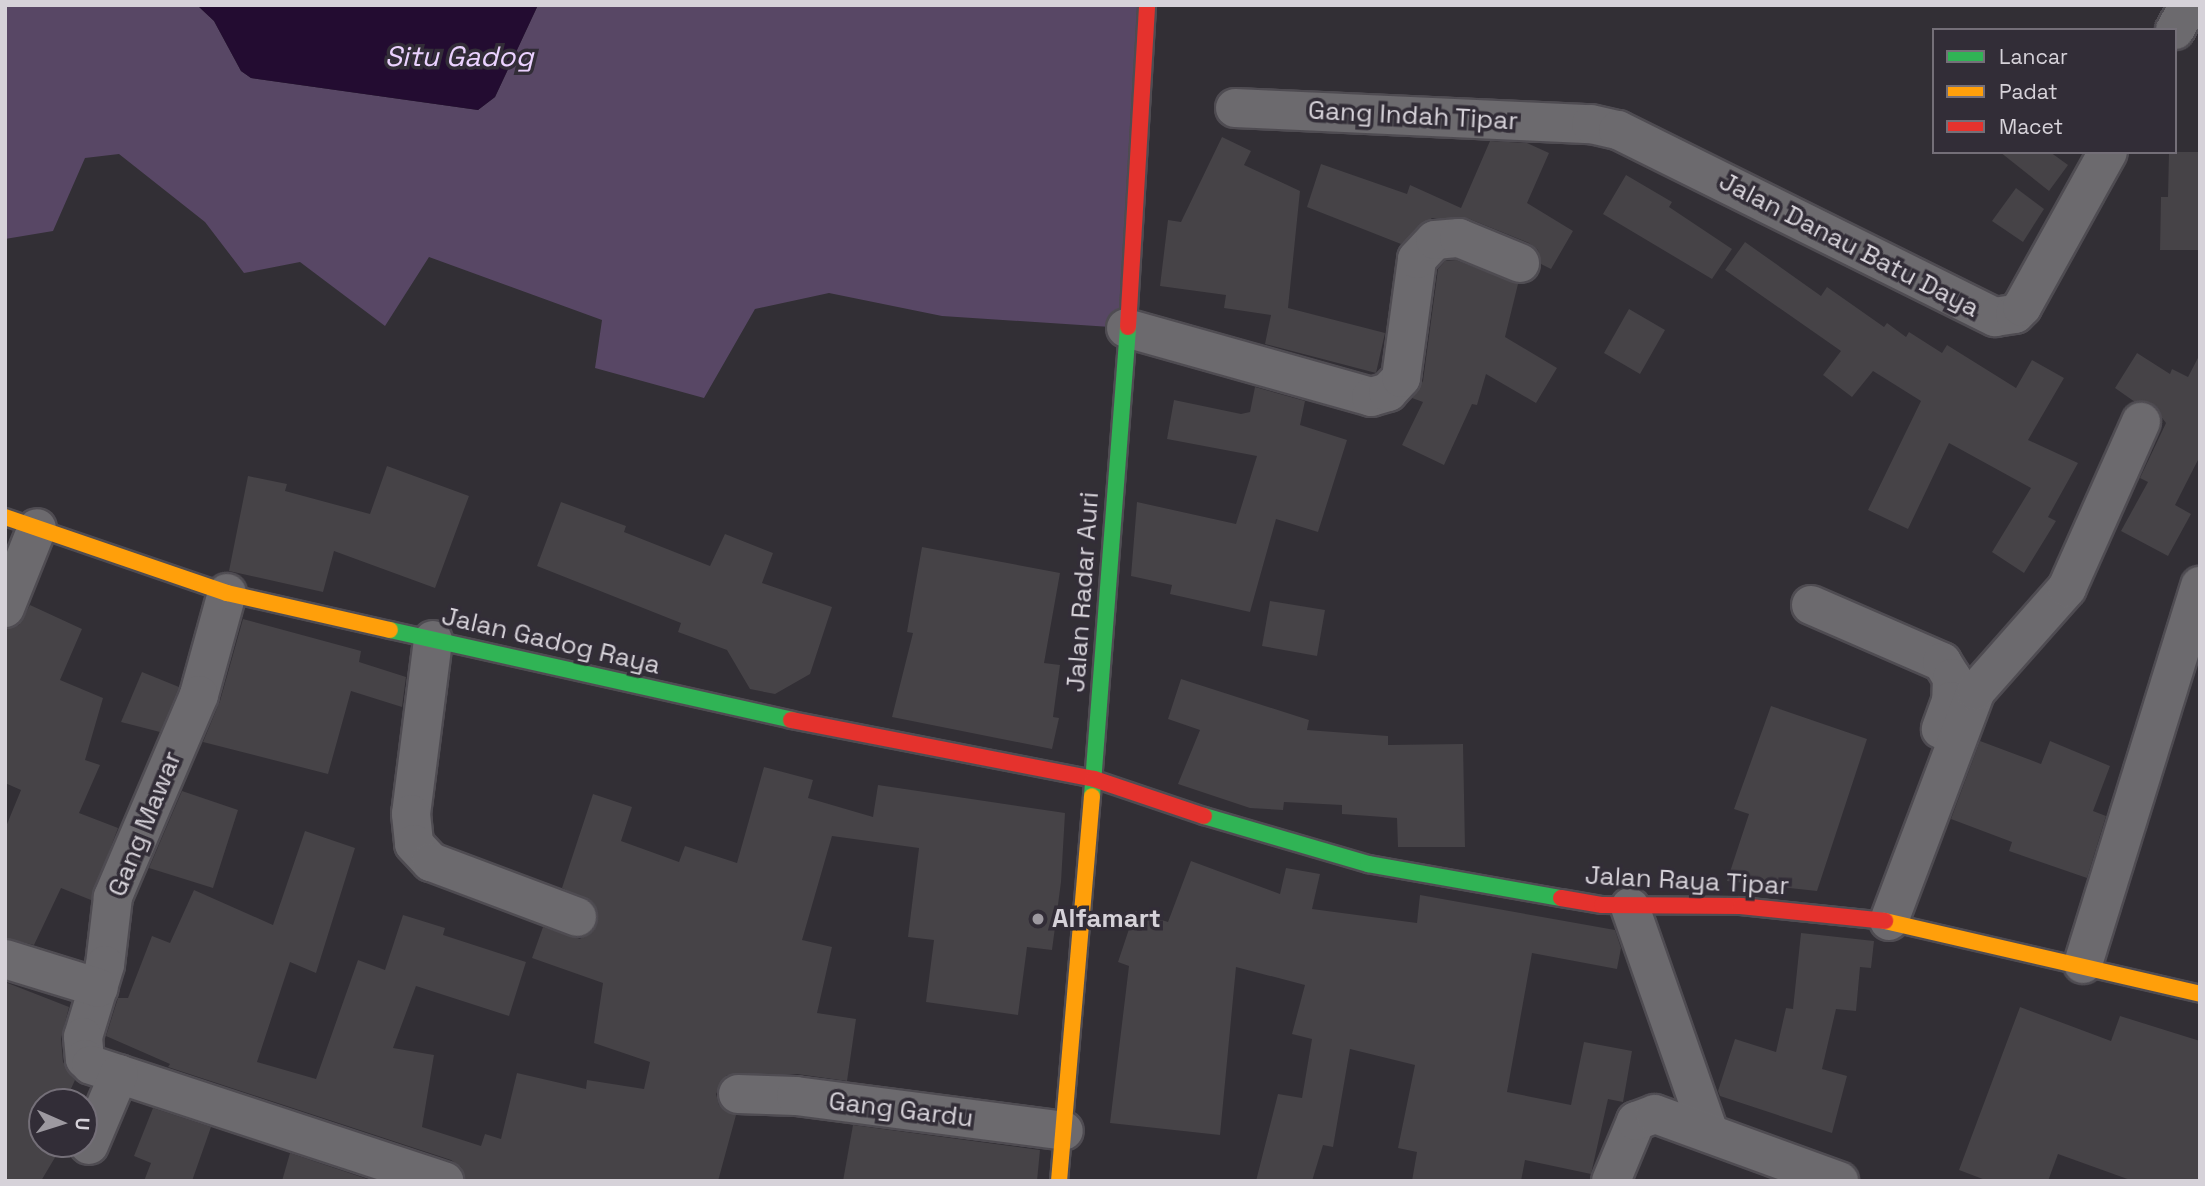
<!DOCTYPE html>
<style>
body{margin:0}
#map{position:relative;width:2205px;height:1186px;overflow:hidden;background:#322f35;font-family:"Space Grotesk",sans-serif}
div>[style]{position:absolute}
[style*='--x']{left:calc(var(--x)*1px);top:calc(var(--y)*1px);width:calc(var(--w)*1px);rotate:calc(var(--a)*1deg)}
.green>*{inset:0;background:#584765}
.water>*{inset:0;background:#230c31}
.building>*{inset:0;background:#464347}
.roads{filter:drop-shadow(2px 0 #4f4c52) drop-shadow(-2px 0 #4f4c52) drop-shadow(0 2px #4f4c52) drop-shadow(0 -2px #4f4c52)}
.street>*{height:38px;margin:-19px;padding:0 19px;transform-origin:19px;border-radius:19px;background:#6c6a6e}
.fast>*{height:16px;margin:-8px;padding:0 8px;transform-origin:8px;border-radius:8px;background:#30b455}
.slow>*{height:16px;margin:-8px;padding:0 8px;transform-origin:8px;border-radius:8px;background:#ff9f0a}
.jam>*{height:16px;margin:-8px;padding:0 8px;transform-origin:8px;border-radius:8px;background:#e5322d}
.dots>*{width:19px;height:19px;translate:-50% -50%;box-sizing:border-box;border:4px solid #322d37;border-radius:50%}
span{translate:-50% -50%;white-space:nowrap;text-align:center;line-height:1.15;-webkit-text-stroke:7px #322d37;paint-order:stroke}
.street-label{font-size:26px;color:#d6d2d9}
.poi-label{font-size:26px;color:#d6d2d9;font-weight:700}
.left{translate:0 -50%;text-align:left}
.water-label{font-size:28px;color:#ebd2ff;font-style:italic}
.frame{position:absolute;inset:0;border:7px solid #d6d2d9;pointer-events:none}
.legend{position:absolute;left:1932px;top:28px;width:245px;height:126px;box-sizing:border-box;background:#322d37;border:2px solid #746f78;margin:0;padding:9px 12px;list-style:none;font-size:21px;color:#d6d2d9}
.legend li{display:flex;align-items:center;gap:14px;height:35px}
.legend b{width:35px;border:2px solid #746f78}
.north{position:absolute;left:28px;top:1088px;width:70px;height:70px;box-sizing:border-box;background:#322d37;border:2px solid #746f78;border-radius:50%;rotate:93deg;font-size:19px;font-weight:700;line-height:28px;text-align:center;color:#d6d2d9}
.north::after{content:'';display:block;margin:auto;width:24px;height:32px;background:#9d99a0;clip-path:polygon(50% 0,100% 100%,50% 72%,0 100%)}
</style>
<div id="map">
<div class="green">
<i style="clip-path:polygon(5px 5px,197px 5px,214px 21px,241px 71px,251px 78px,478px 110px,495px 97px,538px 5px,1147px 5px,1126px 328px,942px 316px,829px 293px,755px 309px,704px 398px,595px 368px,602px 320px,429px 257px,385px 326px,300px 262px,244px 273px,205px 222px,119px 154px,85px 158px,53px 231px,5px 239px)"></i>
</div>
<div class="water">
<i style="clip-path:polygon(197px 5px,538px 5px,495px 97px,478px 110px,251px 78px,241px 71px,214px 21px)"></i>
</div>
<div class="building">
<i style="clip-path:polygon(1222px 137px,1251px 151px,1244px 165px,1300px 191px,1288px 308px,1385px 333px,1376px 373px,1265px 344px,1271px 315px,1224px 308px,1226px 295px,1160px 286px,1168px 220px,1181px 222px)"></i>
<i style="clip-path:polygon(1490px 141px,1527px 143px,1549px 153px,1527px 203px,1573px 231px,1551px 269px,1541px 264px,1538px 250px,1529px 243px,1467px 218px,1432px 218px,1401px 244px,1307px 207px,1321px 164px,1407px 194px,1410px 185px,1461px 208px)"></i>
<i style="clip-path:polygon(2000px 152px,2050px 152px,2068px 165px,2049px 191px)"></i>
<i style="clip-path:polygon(2169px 152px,2200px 152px,2200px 250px,2160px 250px,2161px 197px,2168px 197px)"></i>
<i style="clip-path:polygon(1626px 175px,1672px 202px,1669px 207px,1732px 249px,1712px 279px,1603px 214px)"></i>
<i style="clip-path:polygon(2016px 188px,2044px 209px,2023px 242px,1992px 221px)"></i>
<i style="clip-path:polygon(1745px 242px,1821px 296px,1827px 287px,1884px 327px,1887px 323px,1906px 337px,1909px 332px,1942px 353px,1947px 345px,2016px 388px,2032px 360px,2064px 378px,2028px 440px,2078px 463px,2048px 517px,2056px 521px,2024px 573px,1992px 552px,2031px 488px,1949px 443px,1908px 529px,1868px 510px,1921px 401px,1873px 371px,1852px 397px,1823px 375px,1841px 351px,1725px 270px)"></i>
<i style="clip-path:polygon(1456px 260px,1518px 284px,1505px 337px,1557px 368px,1536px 403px,1486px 374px,1477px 405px,1472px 404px,1444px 465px,1402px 445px,1423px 402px,1412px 398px,1423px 381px,1438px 269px,1445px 261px)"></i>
<i style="clip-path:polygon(1629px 309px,1665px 330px,1640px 374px,1604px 353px)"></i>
<i style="clip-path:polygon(2137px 353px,2170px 374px,2172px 369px,2188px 377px,2200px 354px,2200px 456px,2175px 505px,2191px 514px,2168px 556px,2121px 531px,2148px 482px,2140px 478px,2166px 423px,2150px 402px,2135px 402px,2115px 388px)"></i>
<i style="clip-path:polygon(1255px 387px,1305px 401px,1300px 425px,1347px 440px,1318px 532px,1276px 519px,1250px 612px,1170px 594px,1172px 585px,1131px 576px,1137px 502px,1236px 524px,1257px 456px,1167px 439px,1174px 400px,1241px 414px,1250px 412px)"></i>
<i style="clip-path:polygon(387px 466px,469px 496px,435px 588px,334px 551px,323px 592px,229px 571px,248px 476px,287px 484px,285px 491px,370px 514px)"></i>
<i style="clip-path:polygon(561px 502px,626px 526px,624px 532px,710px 566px,725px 534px,773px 553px,762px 583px,832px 607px,810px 674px,775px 694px,750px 689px,727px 650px,678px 632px,681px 623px,537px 566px)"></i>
<i style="clip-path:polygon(922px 547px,1060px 573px,1044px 663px,1060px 665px,1053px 717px,1059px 718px,1052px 749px,892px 717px,913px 633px,907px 632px)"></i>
<i style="clip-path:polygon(1270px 601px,1325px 610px,1317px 656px,1262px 646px)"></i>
<i style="clip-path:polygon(30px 605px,82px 629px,60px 680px,103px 698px,85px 760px,100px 765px,79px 813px,118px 828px,91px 900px,61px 888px,34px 945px,5px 938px,5px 829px,21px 790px,5px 783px,5px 629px,19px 625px)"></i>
<i style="clip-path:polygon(243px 619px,361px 651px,359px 662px,406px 677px,402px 707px,351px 691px,328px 774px,203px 742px,220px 701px)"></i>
<i style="clip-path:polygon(142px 672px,179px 687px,160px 732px,121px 722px)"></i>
<i style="clip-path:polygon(1181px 679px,1309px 720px,1307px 730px,1388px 736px,1388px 745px,1463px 744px,1465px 847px,1398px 847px,1397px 818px,1342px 814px,1342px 805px,1284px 802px,1283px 810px,1250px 808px,1178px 784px,1200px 730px,1168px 719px)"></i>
<i style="clip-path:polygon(1771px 706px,1867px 739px,1817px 891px,1727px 881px,1749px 814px,1734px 809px)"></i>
<i style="clip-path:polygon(1980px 741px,2041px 764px,2050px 741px,2110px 766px,2093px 811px,2106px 816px,2087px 878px,2009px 851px,2012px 842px,1951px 819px)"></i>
<i style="clip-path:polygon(764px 767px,813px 780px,808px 798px,873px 817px,878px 785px,1065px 813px,1061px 882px,1052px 950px,1027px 947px,1018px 1015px,926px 1002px,934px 940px,908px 937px,919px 848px,832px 836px,802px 940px,832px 947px,817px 1013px,856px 1019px,847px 1081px,797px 1074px,727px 1075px,716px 1094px,719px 1105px,736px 1115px,718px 1181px,465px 1181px,461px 1167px,451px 1160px,168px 1067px,170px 1064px,106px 1036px,118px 998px,128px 998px,152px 936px,170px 943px,194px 890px,273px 925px,305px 831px,355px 848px,316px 973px,290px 962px,257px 1062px,316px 1079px,358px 960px,385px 970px,403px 915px,445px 928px,443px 935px,526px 962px,509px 1016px,416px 986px,393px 1048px,434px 1055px,422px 1127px,481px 1146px,485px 1134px,501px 1139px,517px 1073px,586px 1089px,587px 1080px,644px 1089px,650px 1062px,594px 1043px,603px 983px,532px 958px,543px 927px,580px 939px,597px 925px,593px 903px,562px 888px,593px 794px,632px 807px,621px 841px,679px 862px,685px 846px,737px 863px)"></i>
<i style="clip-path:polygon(182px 791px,238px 810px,213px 888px,149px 868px)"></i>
<i style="clip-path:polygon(1191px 861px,1280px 894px,1286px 868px,1320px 874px,1312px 909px,1417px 923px,1420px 895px,1615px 930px,1621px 948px,1617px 969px,1532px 953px,1507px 1092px,1571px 1105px,1584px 1042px,1632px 1051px,1623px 1102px,1608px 1099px,1591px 1174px,1525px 1160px,1521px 1181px,1412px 1181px,1417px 1152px,1398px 1148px,1415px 1065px,1350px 1049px,1333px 1147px,1323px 1145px,1312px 1181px,1256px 1181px,1278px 1094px,1302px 1098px,1312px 1039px,1292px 1034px,1305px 985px,1236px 967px,1220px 1135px,1110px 1123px,1129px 966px,1118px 962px,1135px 911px,1168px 922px)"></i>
<i style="clip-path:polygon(1801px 933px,1874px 941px,1871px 968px,1860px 967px,1856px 1011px,1836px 1009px,1822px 1069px,1847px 1076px,1832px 1133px,1720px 1096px,1718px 1091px,1735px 1039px,1776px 1052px,1786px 1008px,1793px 1009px)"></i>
<i style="clip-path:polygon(5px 982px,69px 1007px,61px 1039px,63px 1062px,75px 1080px,65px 1102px,42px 1102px,42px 1144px,63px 1144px,41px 1181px,5px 1181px)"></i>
<i style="clip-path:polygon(2020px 1007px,2111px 1041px,2120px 1016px,2200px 1041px,2200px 1181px,2133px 1181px,2058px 1154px,2048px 1181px,1988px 1181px,1959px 1170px)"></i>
<i style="clip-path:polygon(153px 1108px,211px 1127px,192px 1181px,144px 1181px,151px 1163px,134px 1156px)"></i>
<i style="clip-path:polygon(853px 1125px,1040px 1150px,1037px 1181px,843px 1181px)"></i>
<i style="clip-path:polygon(290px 1153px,373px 1181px,282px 1181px)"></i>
</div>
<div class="roads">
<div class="street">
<i style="--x:2175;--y:30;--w:29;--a:-61"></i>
<i style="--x:1235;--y:108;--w:356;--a:2.6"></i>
<i style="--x:1591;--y:124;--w:28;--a:13"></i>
<i style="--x:1618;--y:130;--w:421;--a:26.4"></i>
<i style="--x:1995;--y:317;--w:20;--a:-9"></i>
<i style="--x:2015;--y:314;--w:10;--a:-45"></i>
<i style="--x:2022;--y:307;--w:177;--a:-61"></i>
<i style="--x:1126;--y:328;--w:255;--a:15.7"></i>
<i style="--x:1371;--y:397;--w:18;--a:-16"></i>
<i style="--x:1388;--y:392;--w:19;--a:-47"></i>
<i style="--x:1401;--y:378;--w:120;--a:-82.3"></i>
<i style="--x:1417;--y:259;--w:26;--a:-47"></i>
<i style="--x:1435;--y:240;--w:24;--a:-5"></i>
<i style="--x:1459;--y:238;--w:66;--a:22.3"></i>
<i style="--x:227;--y:593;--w:106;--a:105.4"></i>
<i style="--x:199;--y:695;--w:220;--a:113.1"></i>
<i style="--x:113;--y:897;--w:68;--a:96.7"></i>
<i style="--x:105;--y:965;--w:75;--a:107"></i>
<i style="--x:83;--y:1037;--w:22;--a:85"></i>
<i style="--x:85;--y:1059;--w:8;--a:45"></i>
<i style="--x:91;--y:1065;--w:372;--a:18.2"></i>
<i style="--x:1811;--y:605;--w:143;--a:23.5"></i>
<i style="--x:1942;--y:662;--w:19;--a:58"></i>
<i style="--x:1952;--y:678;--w:23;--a:92"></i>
<i style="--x:1951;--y:701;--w:30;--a:110"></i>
<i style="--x:5;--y:608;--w:86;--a:-68.2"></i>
<i style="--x:433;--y:640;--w:175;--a:97.2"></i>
<i style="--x:411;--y:814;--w:30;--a:84"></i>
<i style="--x:414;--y:844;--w:25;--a:47"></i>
<i style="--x:431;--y:862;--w:156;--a:20.6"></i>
<i style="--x:1630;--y:907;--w:238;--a:70.7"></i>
<i style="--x:1889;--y:921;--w:246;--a:-69.3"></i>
<i style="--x:1976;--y:691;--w:137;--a:-48.5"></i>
<i style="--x:2067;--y:588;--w:182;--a:-66"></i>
<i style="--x:5;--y:959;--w:98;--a:17.1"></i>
<i style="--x:2083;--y:964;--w:396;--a:-72.8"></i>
<i style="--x:738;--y:1094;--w:58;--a:2"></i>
<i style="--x:796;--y:1096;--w:270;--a:7.4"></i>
<i style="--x:89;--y:1145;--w:77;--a:-67.1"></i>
<i style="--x:1611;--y:1181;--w:65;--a:-67.4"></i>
<i style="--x:1636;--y:1121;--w:20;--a:-20"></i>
<i style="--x:1655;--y:1114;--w:196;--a:20"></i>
</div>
<div class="fast">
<i style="--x:390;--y:630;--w:411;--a:12.6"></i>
<i style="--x:1092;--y:796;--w:470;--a:-85.6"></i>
<i style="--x:1204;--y:816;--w:171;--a:16.3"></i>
<i style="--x:1368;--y:864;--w:196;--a:10"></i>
</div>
<div class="slow">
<i style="--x:5;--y:517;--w:235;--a:18.9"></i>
<i style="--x:227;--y:593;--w:167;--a:12.8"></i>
<i style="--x:1885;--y:921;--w:323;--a:13"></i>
<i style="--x:1059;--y:1181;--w:386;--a:-85.1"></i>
</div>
<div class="jam">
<i style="--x:1128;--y:327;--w:323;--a:-86.6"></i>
<i style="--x:791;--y:720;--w:309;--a:11"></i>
<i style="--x:1094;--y:779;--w:116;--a:18.6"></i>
<i style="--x:1561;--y:898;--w:42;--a:9.7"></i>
<i style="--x:1602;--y:905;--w:139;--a:0.4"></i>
<i style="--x:1741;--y:906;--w:145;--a:5.9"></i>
</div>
</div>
<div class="dots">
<i style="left:1038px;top:919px;background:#9d99a0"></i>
</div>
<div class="street-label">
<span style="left:1413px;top:116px;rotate:3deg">Gang Indah Tipar</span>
<span style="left:1849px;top:245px;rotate:27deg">Jalan Danau Batu Daya</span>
<span style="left:1083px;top:592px;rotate:-86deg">Jalan Radar Auri</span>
<span style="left:551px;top:641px;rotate:13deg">Jalan Gadog Raya</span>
<span style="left:145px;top:824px;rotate:-68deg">Gang Mawar</span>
<span style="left:1687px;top:881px;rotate:3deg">Jalan Raya Tipar</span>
<span style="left:901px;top:1110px;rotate:7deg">Gang Gardu</span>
</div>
<div class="poi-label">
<span class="left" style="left:1052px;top:919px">Alfamart</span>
</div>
<div class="water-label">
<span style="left:459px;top:56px">Situ Gadog</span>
</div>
<div class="frame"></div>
<ul class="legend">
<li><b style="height:9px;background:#30b455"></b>Lancar</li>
<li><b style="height:9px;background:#ff9f0a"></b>Padat</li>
<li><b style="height:9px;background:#e5322d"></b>Macet</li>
</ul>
<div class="north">U</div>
</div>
